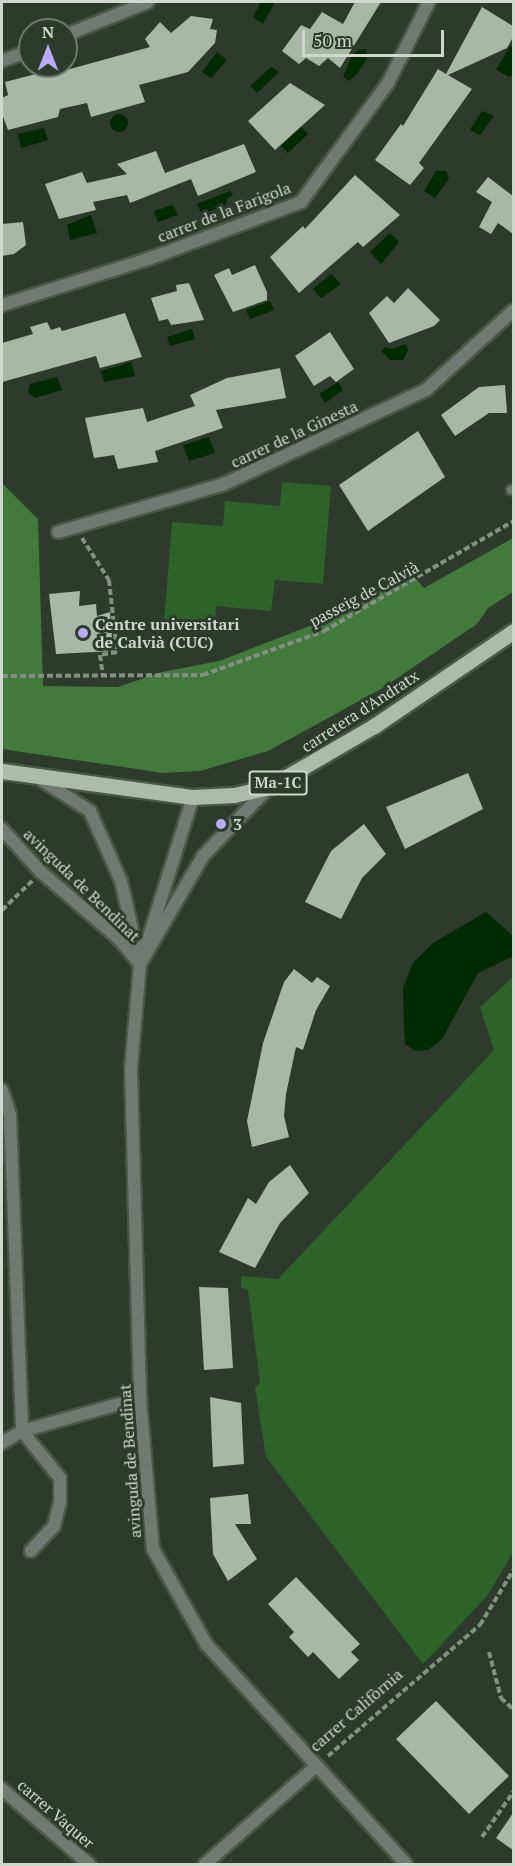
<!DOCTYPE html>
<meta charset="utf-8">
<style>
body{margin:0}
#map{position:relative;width:515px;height:1866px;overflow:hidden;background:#2e3a2c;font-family:"PT Serif",serif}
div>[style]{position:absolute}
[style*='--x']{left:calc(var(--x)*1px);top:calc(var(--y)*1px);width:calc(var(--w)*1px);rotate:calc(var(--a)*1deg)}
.green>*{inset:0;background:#2d6228}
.forest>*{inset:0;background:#427a3c}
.water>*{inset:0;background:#002a00}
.round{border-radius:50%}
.building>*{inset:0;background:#a8b7a6}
.path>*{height:4px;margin-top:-2px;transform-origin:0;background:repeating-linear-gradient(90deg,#858f84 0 6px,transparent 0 9px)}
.roads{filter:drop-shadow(2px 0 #4b5649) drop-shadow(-2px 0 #4b5649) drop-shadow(0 2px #4b5649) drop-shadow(0 -2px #4b5649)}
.service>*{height:8px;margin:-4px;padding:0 4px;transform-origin:4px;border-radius:4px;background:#727972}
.minor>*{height:12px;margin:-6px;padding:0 6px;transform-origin:6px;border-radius:6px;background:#727972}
.primary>*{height:15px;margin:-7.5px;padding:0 7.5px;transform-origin:7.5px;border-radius:7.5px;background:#adbaac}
.dots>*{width:16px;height:16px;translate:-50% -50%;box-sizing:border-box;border:3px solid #2e3a2c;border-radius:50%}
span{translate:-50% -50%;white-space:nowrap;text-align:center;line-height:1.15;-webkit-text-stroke:6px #2e3a2c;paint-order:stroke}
.shield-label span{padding:2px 4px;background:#2e3a2c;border:2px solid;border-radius:4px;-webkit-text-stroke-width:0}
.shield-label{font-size:15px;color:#cfd7ce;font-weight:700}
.street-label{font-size:16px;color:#cfd7ce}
.poi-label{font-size:16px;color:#cfd7ce;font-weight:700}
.left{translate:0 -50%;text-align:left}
.frame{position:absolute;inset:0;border:3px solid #cfd7ce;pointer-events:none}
.north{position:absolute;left:18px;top:18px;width:60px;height:60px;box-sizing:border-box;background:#2e3a2c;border:2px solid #6e796d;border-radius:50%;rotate:0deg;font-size:16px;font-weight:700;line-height:24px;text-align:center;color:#cfd7ce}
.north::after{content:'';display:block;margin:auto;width:21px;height:27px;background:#b9abf7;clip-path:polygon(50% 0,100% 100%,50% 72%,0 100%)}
.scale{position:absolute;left:302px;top:30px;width:142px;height:27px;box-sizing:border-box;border:3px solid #cfd7ce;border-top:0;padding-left:8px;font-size:18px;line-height:21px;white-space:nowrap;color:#cfd7ce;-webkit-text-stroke:4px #2e3a2c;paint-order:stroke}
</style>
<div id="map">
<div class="green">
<i style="clip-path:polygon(282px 482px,331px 486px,323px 584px,275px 580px,271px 611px,216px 606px,215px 626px,164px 622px,172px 522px,223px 526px,225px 501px,280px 506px)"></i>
<i style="clip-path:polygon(513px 977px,513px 1552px,488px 1595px,423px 1664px,266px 1457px,255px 1387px,260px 1383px,248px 1290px,241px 1288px,241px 1276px,278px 1279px,494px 1050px,480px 1007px)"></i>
</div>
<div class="forest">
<i style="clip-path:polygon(2px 483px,38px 519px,43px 686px,118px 687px,162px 672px,219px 661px,330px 618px,410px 572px,424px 588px,513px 538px,513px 592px,488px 608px,477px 624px,381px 689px,268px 751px,200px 771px,163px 773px,2px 749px)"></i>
</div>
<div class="water">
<i style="clip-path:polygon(261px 2px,275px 2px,263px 24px,253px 17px)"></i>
<i style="clip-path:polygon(510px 46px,513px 48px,514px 71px,510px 77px,496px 70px)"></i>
<i style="clip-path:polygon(366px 49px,367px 59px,357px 74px,349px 81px,343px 77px,352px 56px,358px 50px)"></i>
<i style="clip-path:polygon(217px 52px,227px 60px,211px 78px,202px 72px)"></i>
<i style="clip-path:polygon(271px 67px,279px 72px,257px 93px,250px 86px)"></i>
<i style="clip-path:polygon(482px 111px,494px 116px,480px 135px,470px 130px)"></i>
<i class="round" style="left:110px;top:114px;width:18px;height:18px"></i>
<i style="clip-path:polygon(300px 126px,308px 134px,288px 153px,281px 146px)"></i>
<i style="clip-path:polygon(44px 128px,48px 140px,21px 148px,18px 134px)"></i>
<i style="clip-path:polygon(436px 171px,446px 171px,449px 179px,435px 198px,424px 191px)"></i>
<i style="clip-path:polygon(230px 191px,233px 195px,227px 198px,226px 205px,202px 214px,197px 204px)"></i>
<i style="clip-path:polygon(173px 205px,178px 215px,158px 222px,154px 211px)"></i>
<i style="clip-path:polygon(91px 215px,97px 233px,70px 240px,67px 225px)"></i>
<i style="clip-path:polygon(390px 233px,399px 242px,381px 264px,370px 252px)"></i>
<i style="clip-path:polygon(331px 274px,341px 284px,321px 298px,313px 289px)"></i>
<i style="clip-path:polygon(270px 301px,274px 310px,250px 319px,246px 310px)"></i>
<i style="clip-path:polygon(192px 329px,195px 339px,170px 346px,167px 337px)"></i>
<i style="clip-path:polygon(406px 344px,408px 350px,403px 360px,390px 360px,381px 351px,385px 347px,392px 349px)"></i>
<i style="clip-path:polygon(131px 362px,135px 376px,104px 382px,101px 371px)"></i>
<i style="clip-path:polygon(57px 377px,62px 390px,35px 398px,28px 393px,30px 384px)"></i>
<i style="clip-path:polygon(338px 382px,343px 390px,325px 403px,319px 394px)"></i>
<i style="clip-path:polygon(209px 437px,215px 453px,189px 461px,183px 445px)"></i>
<i style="clip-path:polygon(486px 912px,513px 936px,513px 956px,478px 973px,442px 1039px,428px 1050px,415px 1051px,405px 1044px,404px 1024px,403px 988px,413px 963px,433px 943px)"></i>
</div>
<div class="building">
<i style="clip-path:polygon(355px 2px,381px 2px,340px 68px,328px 58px,319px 66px,306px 58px,299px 64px,282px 51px,301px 25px,310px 29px,322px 12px,343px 24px)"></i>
<i style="clip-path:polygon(482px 7px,513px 26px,513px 37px,507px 48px,448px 75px,472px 89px,419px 163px,424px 168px,410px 185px,375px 160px,401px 124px,403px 126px,438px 69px,446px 74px)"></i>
<i style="clip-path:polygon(191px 16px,213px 19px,210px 29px,217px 30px,215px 43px,188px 72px,139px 85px,145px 102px,91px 117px,87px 103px,60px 109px,58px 117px,8px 130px,2px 114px,2px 98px,8px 95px,5px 82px,51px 70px,52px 74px,150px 47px,145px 39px,160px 22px,171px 33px)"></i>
<i style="clip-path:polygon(290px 83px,325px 105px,275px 150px,248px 121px)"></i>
<i style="clip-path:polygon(244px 144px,256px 172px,198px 196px,191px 179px,130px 203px,127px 195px,93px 202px,96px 210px,59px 219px,45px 184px,82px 172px,87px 183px,127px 174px,117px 164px,156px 151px,165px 173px)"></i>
<i style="clip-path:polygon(355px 175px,400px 215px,363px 247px,358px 242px,299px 293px,270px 257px,303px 226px,305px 229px)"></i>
<i style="clip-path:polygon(488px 177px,513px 196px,513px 234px,498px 223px,491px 234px,479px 227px,492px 202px,476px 192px)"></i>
<i style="clip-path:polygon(23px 222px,26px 245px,14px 254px,2px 256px,2px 224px)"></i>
<i style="clip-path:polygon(255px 265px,267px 292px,267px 300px,233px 312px,214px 275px,229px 268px,232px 275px)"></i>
<i style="clip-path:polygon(189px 283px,204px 320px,171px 325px,168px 319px,159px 321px,151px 298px,177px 291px,176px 285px)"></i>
<i style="clip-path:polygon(408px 288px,440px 320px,434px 326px,389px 343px,369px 313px,387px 296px,394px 303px)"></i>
<i style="clip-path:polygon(125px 313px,142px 357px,100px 368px,96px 356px,2px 382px,2px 343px,33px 334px,30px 327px,47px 322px,51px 330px,60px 327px,62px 331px)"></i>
<i style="clip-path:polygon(330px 332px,354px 369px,336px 382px,330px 376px,314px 386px,295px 356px)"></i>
<i style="clip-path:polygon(280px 368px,286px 398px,216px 410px,223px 428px,155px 451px,158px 462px,118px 469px,114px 455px,94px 458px,85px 418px,143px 408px,147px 422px,195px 406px,190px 395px,227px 378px)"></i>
<i style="clip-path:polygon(505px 385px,507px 413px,489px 413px,455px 436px,441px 415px,479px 387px)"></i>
<i style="clip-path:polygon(418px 431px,445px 477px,368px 531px,339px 485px)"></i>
<i style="clip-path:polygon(80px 591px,79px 606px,96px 604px,97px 616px,110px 612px,113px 651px,56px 654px,49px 594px)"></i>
<i style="clip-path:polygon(468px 773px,483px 809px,405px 849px,386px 807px)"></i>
<i style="clip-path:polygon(364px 824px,386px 854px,362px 878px,341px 919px,305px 902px,331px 851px)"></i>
<i style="clip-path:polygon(294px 969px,312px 983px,317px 977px,330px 986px,316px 1010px,303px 1050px,296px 1047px,286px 1094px,284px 1116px,289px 1137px,252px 1147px,247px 1121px,263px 1043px,284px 982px)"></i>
<i style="clip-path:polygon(290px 1165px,309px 1193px,280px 1223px,255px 1268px,219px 1252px,248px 1198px,256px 1204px,269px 1182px)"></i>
<i style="clip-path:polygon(199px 1287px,228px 1288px,233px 1368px,204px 1370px)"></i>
<i style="clip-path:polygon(210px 1397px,241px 1403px,244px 1464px,213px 1467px)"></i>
<i style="clip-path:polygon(248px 1494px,251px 1524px,235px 1524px,257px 1559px,228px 1581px,213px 1554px,210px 1498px)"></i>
<i style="clip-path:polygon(296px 1577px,360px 1644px,351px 1652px,359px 1660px,339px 1679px,313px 1652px,308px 1657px,289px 1637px,294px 1632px,268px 1604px)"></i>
<i style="clip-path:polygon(436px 1701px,509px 1776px,469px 1814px,396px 1739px)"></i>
<i style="clip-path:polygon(513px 1813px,513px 1850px,496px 1838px)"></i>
</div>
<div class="path">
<i style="--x:82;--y:538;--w:50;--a:57.3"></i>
<i style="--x:109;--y:580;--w:72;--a:83.7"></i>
<i style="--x:117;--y:652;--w:17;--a:170"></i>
<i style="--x:100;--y:655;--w:21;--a:82"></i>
<i style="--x:2;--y:676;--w:201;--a:-0.3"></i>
<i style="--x:203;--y:675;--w:129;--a:-20"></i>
<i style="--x:324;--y:631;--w:220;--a:-30.1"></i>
<i style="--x:2;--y:910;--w:42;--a:-44"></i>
<i style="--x:489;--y:1652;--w:48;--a:75.4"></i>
<i style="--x:501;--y:1698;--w:18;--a:43"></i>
<i style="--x:328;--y:1756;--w:201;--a:-40.8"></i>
<i style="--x:480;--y:1625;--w:66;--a:-58.7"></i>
<i style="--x:482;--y:1837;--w:56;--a:-55.2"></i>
</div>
<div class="roads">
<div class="service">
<i style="--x:511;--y:490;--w:3;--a:-18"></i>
</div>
<div class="minor">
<i style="--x:66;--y:35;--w:88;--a:-21.9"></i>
<i style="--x:2;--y:61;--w:30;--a:-21"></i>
<i style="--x:2;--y:305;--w:153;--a:-17.5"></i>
<i style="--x:148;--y:259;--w:163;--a:-20.4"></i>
<i style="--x:301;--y:202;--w:147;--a:-53.8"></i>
<i style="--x:388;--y:83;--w:91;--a:-63.2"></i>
<i style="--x:58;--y:532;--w:173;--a:-16.1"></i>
<i style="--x:224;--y:484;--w:223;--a:-25"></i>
<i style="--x:426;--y:390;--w:119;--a:-42.3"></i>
<i style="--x:37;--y:777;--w:63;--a:32.7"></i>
<i style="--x:90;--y:811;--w:77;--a:66.1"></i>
<i style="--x:121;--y:881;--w:85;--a:77.1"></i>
<i style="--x:140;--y:964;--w:106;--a:94.9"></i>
<i style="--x:131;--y:1070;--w:328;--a:88.4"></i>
<i style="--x:140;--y:1398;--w:152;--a:85.1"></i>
<i style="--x:153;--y:1549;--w:109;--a:60.8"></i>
<i style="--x:206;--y:1644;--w:297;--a:47.7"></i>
<i style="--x:2;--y:829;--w:58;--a:47.8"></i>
<i style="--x:41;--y:872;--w:101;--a:40.6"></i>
<i style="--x:118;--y:938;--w:30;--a:50"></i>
<i style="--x:147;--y:943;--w:153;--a:-72.5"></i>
<i style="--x:140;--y:964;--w:125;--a:-59.7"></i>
<i style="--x:203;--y:856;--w:95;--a:-46.3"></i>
<i style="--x:2;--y:1090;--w:26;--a:72"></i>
<i style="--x:10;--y:1115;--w:316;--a:87.8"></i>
<i style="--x:22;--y:1431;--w:60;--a:51"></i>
<i style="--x:60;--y:1478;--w:24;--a:90"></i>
<i style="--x:60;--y:1502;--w:25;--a:104"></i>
<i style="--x:54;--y:1526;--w:34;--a:133"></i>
<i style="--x:2;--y:1443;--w:23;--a:-31"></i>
<i style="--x:22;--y:1431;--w:123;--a:-15.6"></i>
<i style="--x:2;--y:1789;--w:115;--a:40.8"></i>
<i style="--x:205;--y:1864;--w:148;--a:-41.4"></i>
</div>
<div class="primary">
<i style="--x:2;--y:771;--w:193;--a:7.8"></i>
<i style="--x:193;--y:797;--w:41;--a:-2.8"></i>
<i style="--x:234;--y:795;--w:36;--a:-13"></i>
<i style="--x:269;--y:787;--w:121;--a:-30.2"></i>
<i style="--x:374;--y:726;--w:169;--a:-34.2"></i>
</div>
</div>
<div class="dots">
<i style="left:83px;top:633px;background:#b9abf7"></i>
<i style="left:221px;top:824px;background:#b9abf7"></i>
</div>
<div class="shield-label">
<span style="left:278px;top:783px">Ma-1C</span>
</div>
<div class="street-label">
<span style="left:224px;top:212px;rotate:-21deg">carrer de la Farigola</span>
<span style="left:294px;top:434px;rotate:-25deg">carrer de la Ginesta</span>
<span style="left:364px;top:594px;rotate:-28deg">passeig de Calvià</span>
<span style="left:360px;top:711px;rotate:-33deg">carretera d'Andratx</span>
<span style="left:82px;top:885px;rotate:44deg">avinguda de Bendinat</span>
<span style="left:130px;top:1461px;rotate:-94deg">avinguda de Bendinat</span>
<span style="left:356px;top:1710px;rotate:-41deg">carrer Califòrnia</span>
<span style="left:56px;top:1814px;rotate:41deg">carrer Vaquer</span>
</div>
<div class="poi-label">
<span class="left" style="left:95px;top:633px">Centre universitari<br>de Calvià (CUC)</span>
<span class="left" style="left:233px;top:824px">3</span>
</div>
<div class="frame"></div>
<div class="north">N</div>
<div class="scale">50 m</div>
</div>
